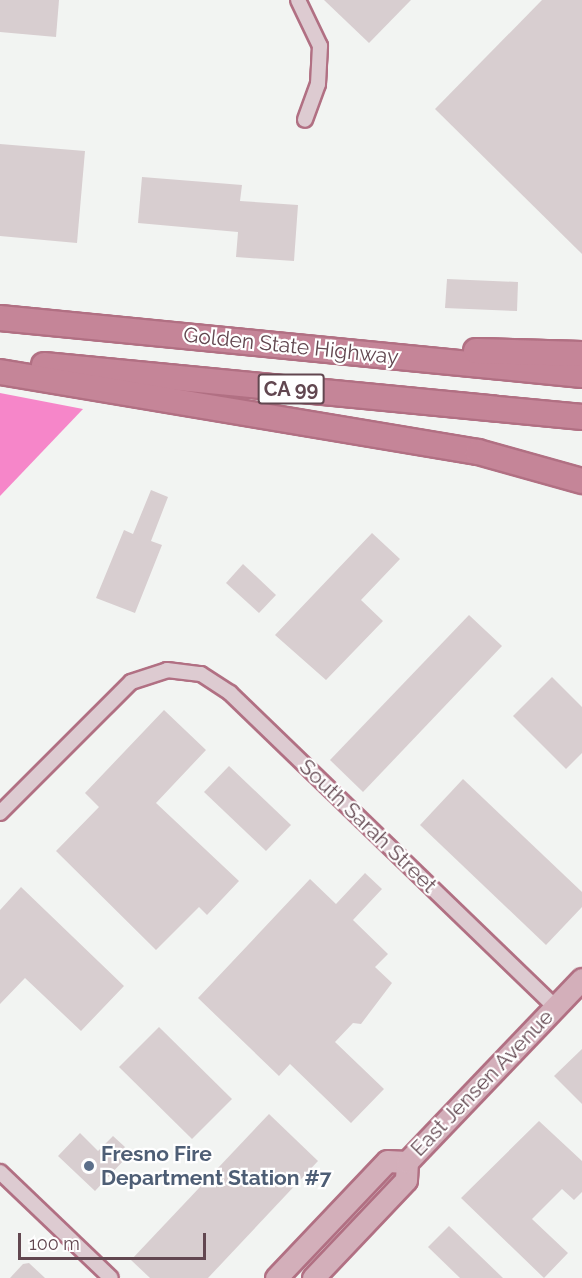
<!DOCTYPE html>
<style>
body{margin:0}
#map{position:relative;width:582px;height:1278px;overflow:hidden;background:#f2f4f2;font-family:Raleway,sans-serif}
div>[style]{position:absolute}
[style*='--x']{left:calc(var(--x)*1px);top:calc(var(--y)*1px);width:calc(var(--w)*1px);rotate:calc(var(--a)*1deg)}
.water>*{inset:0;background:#f686c9}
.building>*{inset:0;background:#d8ced0}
.roads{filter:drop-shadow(2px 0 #b17083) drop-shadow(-2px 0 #b17083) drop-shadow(0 2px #b17083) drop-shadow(0 -2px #b17083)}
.street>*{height:14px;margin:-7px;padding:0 7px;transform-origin:7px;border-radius:7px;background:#ddcbd1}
.primary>*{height:21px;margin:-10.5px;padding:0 10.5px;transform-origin:10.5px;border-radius:10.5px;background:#d3afba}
.highway>*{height:24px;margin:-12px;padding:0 12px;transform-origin:12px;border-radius:12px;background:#c58598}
.dots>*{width:16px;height:16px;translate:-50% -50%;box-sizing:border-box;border:3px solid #fff;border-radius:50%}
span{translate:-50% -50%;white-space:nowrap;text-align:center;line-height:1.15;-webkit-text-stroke:4.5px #fff;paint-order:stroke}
.shield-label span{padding:2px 4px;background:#fff;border:2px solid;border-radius:4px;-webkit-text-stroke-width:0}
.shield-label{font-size:20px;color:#624750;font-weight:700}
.street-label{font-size:21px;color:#624750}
.service-label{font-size:21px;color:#4e5e75;font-weight:700}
.left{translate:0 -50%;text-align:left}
.scale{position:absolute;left:18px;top:1233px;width:188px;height:27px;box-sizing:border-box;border:3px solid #624750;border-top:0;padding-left:8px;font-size:18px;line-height:21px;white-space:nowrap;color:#624750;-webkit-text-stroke:4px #fff;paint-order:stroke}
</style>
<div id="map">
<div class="water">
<i style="clip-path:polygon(0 393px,83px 409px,0 496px)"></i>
</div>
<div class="building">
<i style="clip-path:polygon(0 0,59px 0,56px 37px,0 32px)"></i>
<i style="clip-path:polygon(324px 0,411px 0,369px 43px)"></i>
<i style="clip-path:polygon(542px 0,582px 0,582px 254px,435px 109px)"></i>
<i style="clip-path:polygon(0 144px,85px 151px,77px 243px,0 236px)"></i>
<i style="clip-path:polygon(142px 177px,242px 185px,240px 201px,298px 205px,294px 261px,236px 257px,238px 232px,138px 223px)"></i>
<i style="clip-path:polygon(447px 279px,518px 282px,517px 311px,445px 308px)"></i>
<i style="clip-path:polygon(151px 490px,168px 497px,151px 541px,162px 545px,135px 613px,96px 598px,124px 530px,133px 534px)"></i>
<i style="clip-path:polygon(372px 533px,400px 559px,361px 600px,383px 621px,326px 680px,275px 635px)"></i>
<i style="clip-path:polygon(243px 564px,276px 595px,259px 613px,226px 583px)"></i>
<i style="clip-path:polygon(469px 615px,502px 646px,363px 792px,330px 760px)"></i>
<i style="clip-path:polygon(552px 677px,582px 707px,582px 753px,566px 769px,513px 716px)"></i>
<i style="clip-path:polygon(164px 710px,206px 750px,156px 803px,239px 881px,207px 915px,199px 907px,156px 950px,56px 851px,99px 807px,85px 793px)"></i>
<i style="clip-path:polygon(229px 766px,291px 825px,266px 851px,204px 792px)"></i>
<i style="clip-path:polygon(463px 779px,582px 892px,582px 907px,546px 945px,420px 825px)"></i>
<i style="clip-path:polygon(365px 873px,382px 889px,353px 920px,388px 954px,375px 967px,392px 983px,361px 1024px,353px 1023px,335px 1042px,384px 1089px,351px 1123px,290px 1064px,279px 1076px,198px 998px,310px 879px,336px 904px)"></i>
<i style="clip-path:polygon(21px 887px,124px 986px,81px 1031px,25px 978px,0 1004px,0 910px)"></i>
<i style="clip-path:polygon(159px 1027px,232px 1099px,192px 1139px,119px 1067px)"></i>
<i style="clip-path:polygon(582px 1049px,582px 1104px,554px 1076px)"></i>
<i style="clip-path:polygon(269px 1114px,318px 1161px,208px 1278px,150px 1278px,131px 1260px)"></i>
<i style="clip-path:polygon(539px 1121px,582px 1161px,582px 1192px,574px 1200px,562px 1189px,532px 1219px,568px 1253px,544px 1278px,461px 1198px)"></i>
<i style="clip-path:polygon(80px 1133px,98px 1151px,113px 1136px,125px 1147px,118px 1155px,124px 1160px,95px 1191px,58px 1156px)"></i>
<i style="clip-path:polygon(449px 1226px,503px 1278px,460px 1278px,428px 1247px)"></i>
<i style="clip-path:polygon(29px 1263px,45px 1278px,10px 1278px,23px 1264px)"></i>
</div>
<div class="roads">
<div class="street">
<i style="--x:298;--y:0;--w:51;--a:64.4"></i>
<i style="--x:320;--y:46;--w:38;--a:93"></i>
<i style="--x:318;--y:84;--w:38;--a:110"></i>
<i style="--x:0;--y:813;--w:185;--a:-45"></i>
<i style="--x:131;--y:682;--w:38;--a:-18"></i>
<i style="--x:167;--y:670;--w:34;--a:7"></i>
<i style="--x:201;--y:674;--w:35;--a:33"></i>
<i style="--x:230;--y:693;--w:452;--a:44"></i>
<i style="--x:0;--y:1172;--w:153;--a:43.7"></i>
</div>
<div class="primary">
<i style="--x:276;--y:1278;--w:161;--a:-46.5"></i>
<i style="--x:387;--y:1161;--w:20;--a:3"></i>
<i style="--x:313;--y:1278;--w:135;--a:-46.5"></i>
<i style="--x:406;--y:1180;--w:18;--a:-87"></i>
<i style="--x:407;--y:1162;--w:253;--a:-46.3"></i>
</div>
<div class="highway">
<i style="--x:0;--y:318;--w:585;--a:5.59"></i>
<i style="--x:476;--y:351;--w:106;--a:1.6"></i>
<i style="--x:44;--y:365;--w:541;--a:5.52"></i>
<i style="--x:0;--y:372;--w:485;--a:9.5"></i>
<i style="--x:478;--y:452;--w:108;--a:15.6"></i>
</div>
</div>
<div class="dots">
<i style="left:89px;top:1166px;background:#5c6f8a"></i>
</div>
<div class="shield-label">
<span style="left:291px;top:389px">CA 99</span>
</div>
<div class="street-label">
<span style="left:291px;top:346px;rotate:6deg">Golden State Highway</span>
<span style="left:368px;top:826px;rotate:44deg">South Sarah Street</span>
<span style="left:482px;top:1083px;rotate:-46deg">East Jensen Avenue</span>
</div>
<div class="service-label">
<span class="left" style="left:101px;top:1166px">Fresno Fire<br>Department Station #7</span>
</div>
<div class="scale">100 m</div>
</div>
